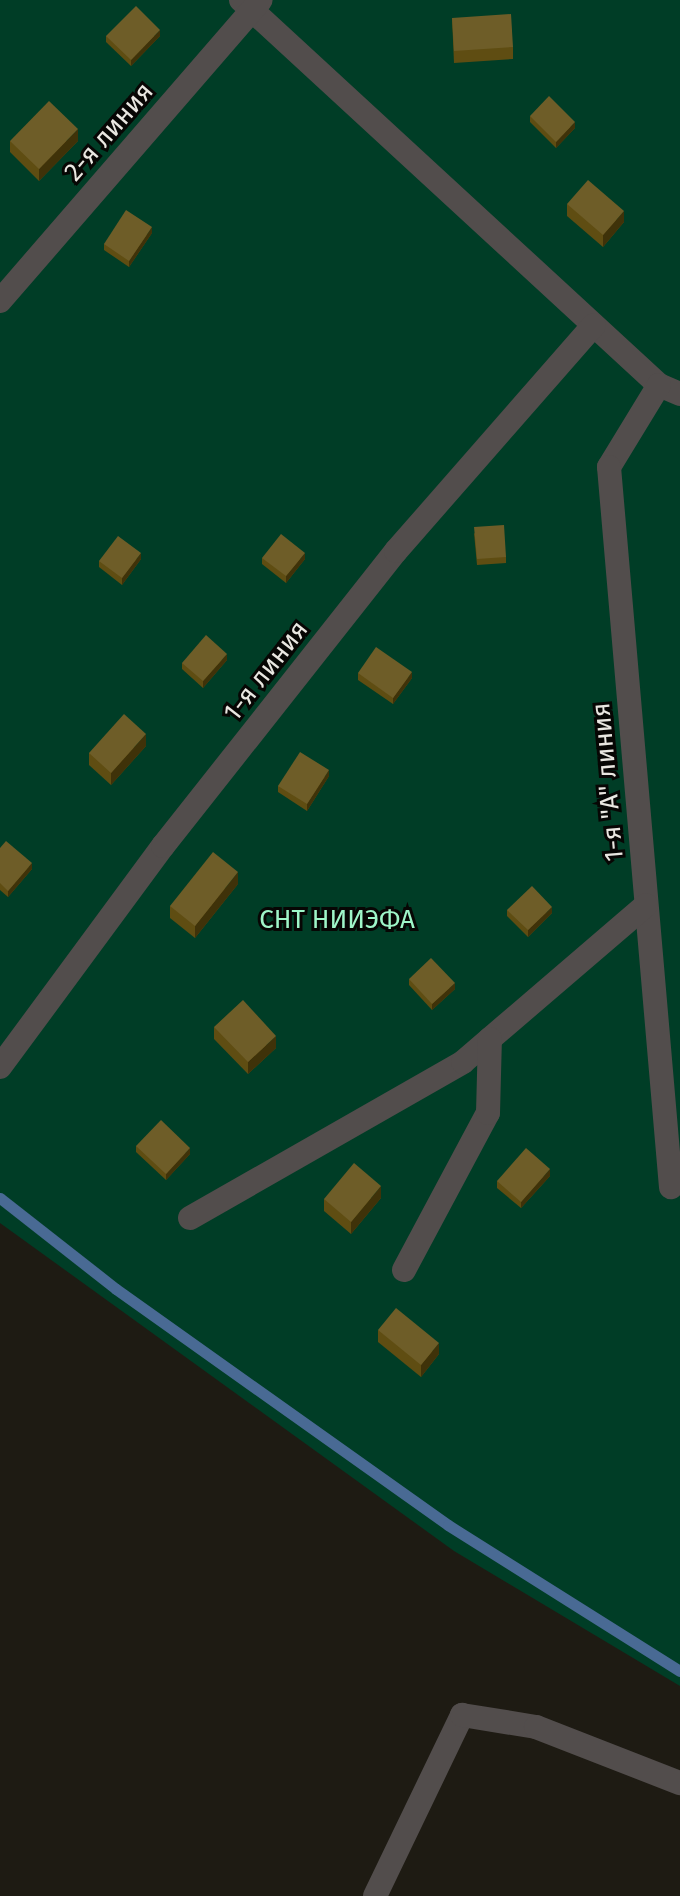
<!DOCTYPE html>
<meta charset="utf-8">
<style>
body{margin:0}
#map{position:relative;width:680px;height:1896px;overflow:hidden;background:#1e1b13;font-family:"Fira Sans",sans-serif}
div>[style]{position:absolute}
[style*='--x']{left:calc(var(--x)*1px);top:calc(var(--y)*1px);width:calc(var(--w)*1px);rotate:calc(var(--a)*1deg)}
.green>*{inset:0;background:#003d26}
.stream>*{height:11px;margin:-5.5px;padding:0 5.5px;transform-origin:5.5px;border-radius:5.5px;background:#496a94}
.minor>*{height:24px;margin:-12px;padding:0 12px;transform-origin:12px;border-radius:12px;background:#524d4c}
.wall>*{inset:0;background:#5f4d12}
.shaded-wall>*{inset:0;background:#3f3209}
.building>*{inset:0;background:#6e5d28}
span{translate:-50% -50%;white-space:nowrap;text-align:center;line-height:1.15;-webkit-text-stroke:6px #070604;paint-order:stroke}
.street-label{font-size:26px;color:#e9e7e1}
.park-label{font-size:26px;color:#9ef6c8}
</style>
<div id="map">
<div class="green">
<i style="clip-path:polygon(0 0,680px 0,680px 1686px,454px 1551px,0 1223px)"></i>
</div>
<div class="stream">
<i style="--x:0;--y:1198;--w:147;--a:38.1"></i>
<i style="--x:116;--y:1289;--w:407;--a:35.4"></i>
<i style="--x:448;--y:1525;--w:274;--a:32.2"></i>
</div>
<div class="minor">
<i style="--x:241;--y:0;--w:568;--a:42.65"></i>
<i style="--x:659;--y:385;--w:23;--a:23"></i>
<i style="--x:0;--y:301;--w:398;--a:-49.1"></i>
<i style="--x:659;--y:385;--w:96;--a:121.4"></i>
<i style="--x:609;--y:467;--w:723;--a:85.08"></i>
<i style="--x:0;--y:1067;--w:275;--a:-53.6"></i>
<i style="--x:163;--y:846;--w:376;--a:-51.7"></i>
<i style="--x:396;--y:551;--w:300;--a:-48.8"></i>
<i style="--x:190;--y:1218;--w:314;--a:-29.7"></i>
<i style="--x:463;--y:1062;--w:241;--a:-40.6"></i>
<i style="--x:404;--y:1270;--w:178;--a:-61.9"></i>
<i style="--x:488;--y:1113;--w:74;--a:-88.5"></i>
<i style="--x:375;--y:1896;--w:201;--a:-64.3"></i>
<i style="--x:462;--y:1715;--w:75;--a:9.2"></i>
<i style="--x:536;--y:1727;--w:155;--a:21.3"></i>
</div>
<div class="wall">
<i style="clip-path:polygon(452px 18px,513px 47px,513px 59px,454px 63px)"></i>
<i style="clip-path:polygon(106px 36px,160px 36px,131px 66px,106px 42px)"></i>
<i style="clip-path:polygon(530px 116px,575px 128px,556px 148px,530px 122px)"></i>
<i style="clip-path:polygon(10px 141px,78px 141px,39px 181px,10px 152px)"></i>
<i style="clip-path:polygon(567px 204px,624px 222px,603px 247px,567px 216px)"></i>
<i style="clip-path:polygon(152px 233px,129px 267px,104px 250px,104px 244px)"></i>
<i style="clip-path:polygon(474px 533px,506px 557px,506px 563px,477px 565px)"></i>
<i style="clip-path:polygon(262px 558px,305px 559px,286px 583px,262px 564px)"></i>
<i style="clip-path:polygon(141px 559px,122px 585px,99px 567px,99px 561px)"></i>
<i style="clip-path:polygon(227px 660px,203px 688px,182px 669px,182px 663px)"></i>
<i style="clip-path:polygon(358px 673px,412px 678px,393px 704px,358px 680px)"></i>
<i style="clip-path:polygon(146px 746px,111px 785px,89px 765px,89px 753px)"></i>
<i style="clip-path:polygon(329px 776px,307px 811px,278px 792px,278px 786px)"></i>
<i style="clip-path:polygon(0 848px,32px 869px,8px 897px,0 890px)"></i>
<i style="clip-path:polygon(238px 884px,195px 938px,170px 918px,170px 906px)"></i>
<i style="clip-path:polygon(507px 910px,552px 913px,528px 937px,507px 916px)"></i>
<i style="clip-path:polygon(409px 979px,455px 989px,432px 1010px,409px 985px)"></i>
<i style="clip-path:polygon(214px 1027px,276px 1048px,248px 1074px,214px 1039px)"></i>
<i style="clip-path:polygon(136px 1146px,190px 1154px,166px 1180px,136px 1152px)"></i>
<i style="clip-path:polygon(550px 1176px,521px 1208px,497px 1188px,497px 1181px)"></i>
<i style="clip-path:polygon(381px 1198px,351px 1234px,324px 1211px,324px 1199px)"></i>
<i style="clip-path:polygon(378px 1330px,439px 1354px,421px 1377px,378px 1342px)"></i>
</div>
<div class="shaded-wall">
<i style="clip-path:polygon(160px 30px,160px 36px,131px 66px,131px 60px)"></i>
<i style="clip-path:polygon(575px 122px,575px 128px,556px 148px,556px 142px)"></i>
<i style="clip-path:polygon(78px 129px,78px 141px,39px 181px,39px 169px)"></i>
<i style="clip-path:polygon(624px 211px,624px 222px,603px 247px,603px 235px)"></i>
<i style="clip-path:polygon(152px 227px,152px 233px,129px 267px,129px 261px)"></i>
<i style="clip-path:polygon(141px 553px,141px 559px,122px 585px,122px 578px)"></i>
<i style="clip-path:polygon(305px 553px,305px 559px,286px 583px,286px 576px)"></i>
<i style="clip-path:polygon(227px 654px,227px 660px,203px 688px,203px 681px)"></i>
<i style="clip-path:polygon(412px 672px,412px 678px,393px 704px,393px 698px)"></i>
<i style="clip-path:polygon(146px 734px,146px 746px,111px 785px,111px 773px)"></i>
<i style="clip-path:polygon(329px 770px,329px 776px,307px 811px,307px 804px)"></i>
<i style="clip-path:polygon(32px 863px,32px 869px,8px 897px,8px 891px)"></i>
<i style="clip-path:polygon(238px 872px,238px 884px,195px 938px,195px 926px)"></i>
<i style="clip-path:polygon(552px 907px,552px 913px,528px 937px,528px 930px)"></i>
<i style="clip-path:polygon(455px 983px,455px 989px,432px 1010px,432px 1004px)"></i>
<i style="clip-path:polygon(276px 1036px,276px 1048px,248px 1074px,248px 1062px)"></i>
<i style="clip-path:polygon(190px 1148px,190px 1154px,166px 1180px,166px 1174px)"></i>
<i style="clip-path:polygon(550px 1169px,550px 1176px,521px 1208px,521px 1202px)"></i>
<i style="clip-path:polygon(381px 1186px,381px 1198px,351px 1234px,351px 1222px)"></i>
<i style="clip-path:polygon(439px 1343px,439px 1354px,421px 1377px,421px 1365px)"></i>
</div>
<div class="building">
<i style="clip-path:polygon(136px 6px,160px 30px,131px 60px,106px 36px)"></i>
<i style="clip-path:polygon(511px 14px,513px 47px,454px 51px,452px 18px)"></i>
<i style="clip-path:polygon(549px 96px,575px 122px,556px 142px,530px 116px)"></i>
<i style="clip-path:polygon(49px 101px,78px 129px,39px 169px,10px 141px)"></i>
<i style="clip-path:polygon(588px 180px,624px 211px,603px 235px,567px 204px)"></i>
<i style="clip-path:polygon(126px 210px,152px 227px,129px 261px,104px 244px)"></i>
<i style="clip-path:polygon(504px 525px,506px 557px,477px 559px,474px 527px)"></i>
<i style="clip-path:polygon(281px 534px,305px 553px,286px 576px,262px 558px)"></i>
<i style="clip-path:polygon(118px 536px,141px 553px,122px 578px,99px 561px)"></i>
<i style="clip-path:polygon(206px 635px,227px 654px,203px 681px,182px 663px)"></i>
<i style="clip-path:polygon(376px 647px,412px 672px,393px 698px,358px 673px)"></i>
<i style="clip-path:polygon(124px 714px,146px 734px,111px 773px,89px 753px)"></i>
<i style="clip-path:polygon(300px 752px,329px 770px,307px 804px,278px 786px)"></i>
<i style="clip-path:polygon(6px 841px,32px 863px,8px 891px,0 883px,0 848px)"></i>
<i style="clip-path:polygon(213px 852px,238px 872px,195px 926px,170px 906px)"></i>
<i style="clip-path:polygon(532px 886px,552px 907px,528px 930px,507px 910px)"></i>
<i style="clip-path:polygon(431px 958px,455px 983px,432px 1004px,409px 979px)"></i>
<i style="clip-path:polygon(243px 1000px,276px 1036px,248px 1062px,214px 1027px)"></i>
<i style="clip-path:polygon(161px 1120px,190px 1148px,166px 1174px,136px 1146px)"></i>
<i style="clip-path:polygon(526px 1148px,550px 1169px,521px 1202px,497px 1181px)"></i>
<i style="clip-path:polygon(354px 1163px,381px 1186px,351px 1222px,324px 1199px)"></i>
<i style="clip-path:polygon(396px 1308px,439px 1343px,421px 1365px,378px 1330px)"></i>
</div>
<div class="street-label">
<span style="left:109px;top:132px;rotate:-49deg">2-я линия</span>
<span style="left:266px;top:671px;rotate:-52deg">1-я линия</span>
<span style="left:608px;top:782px;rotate:-95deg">1-я "А" линия</span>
</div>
<div class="park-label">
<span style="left:337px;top:920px">СНТ НИИЭФА</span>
</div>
</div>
